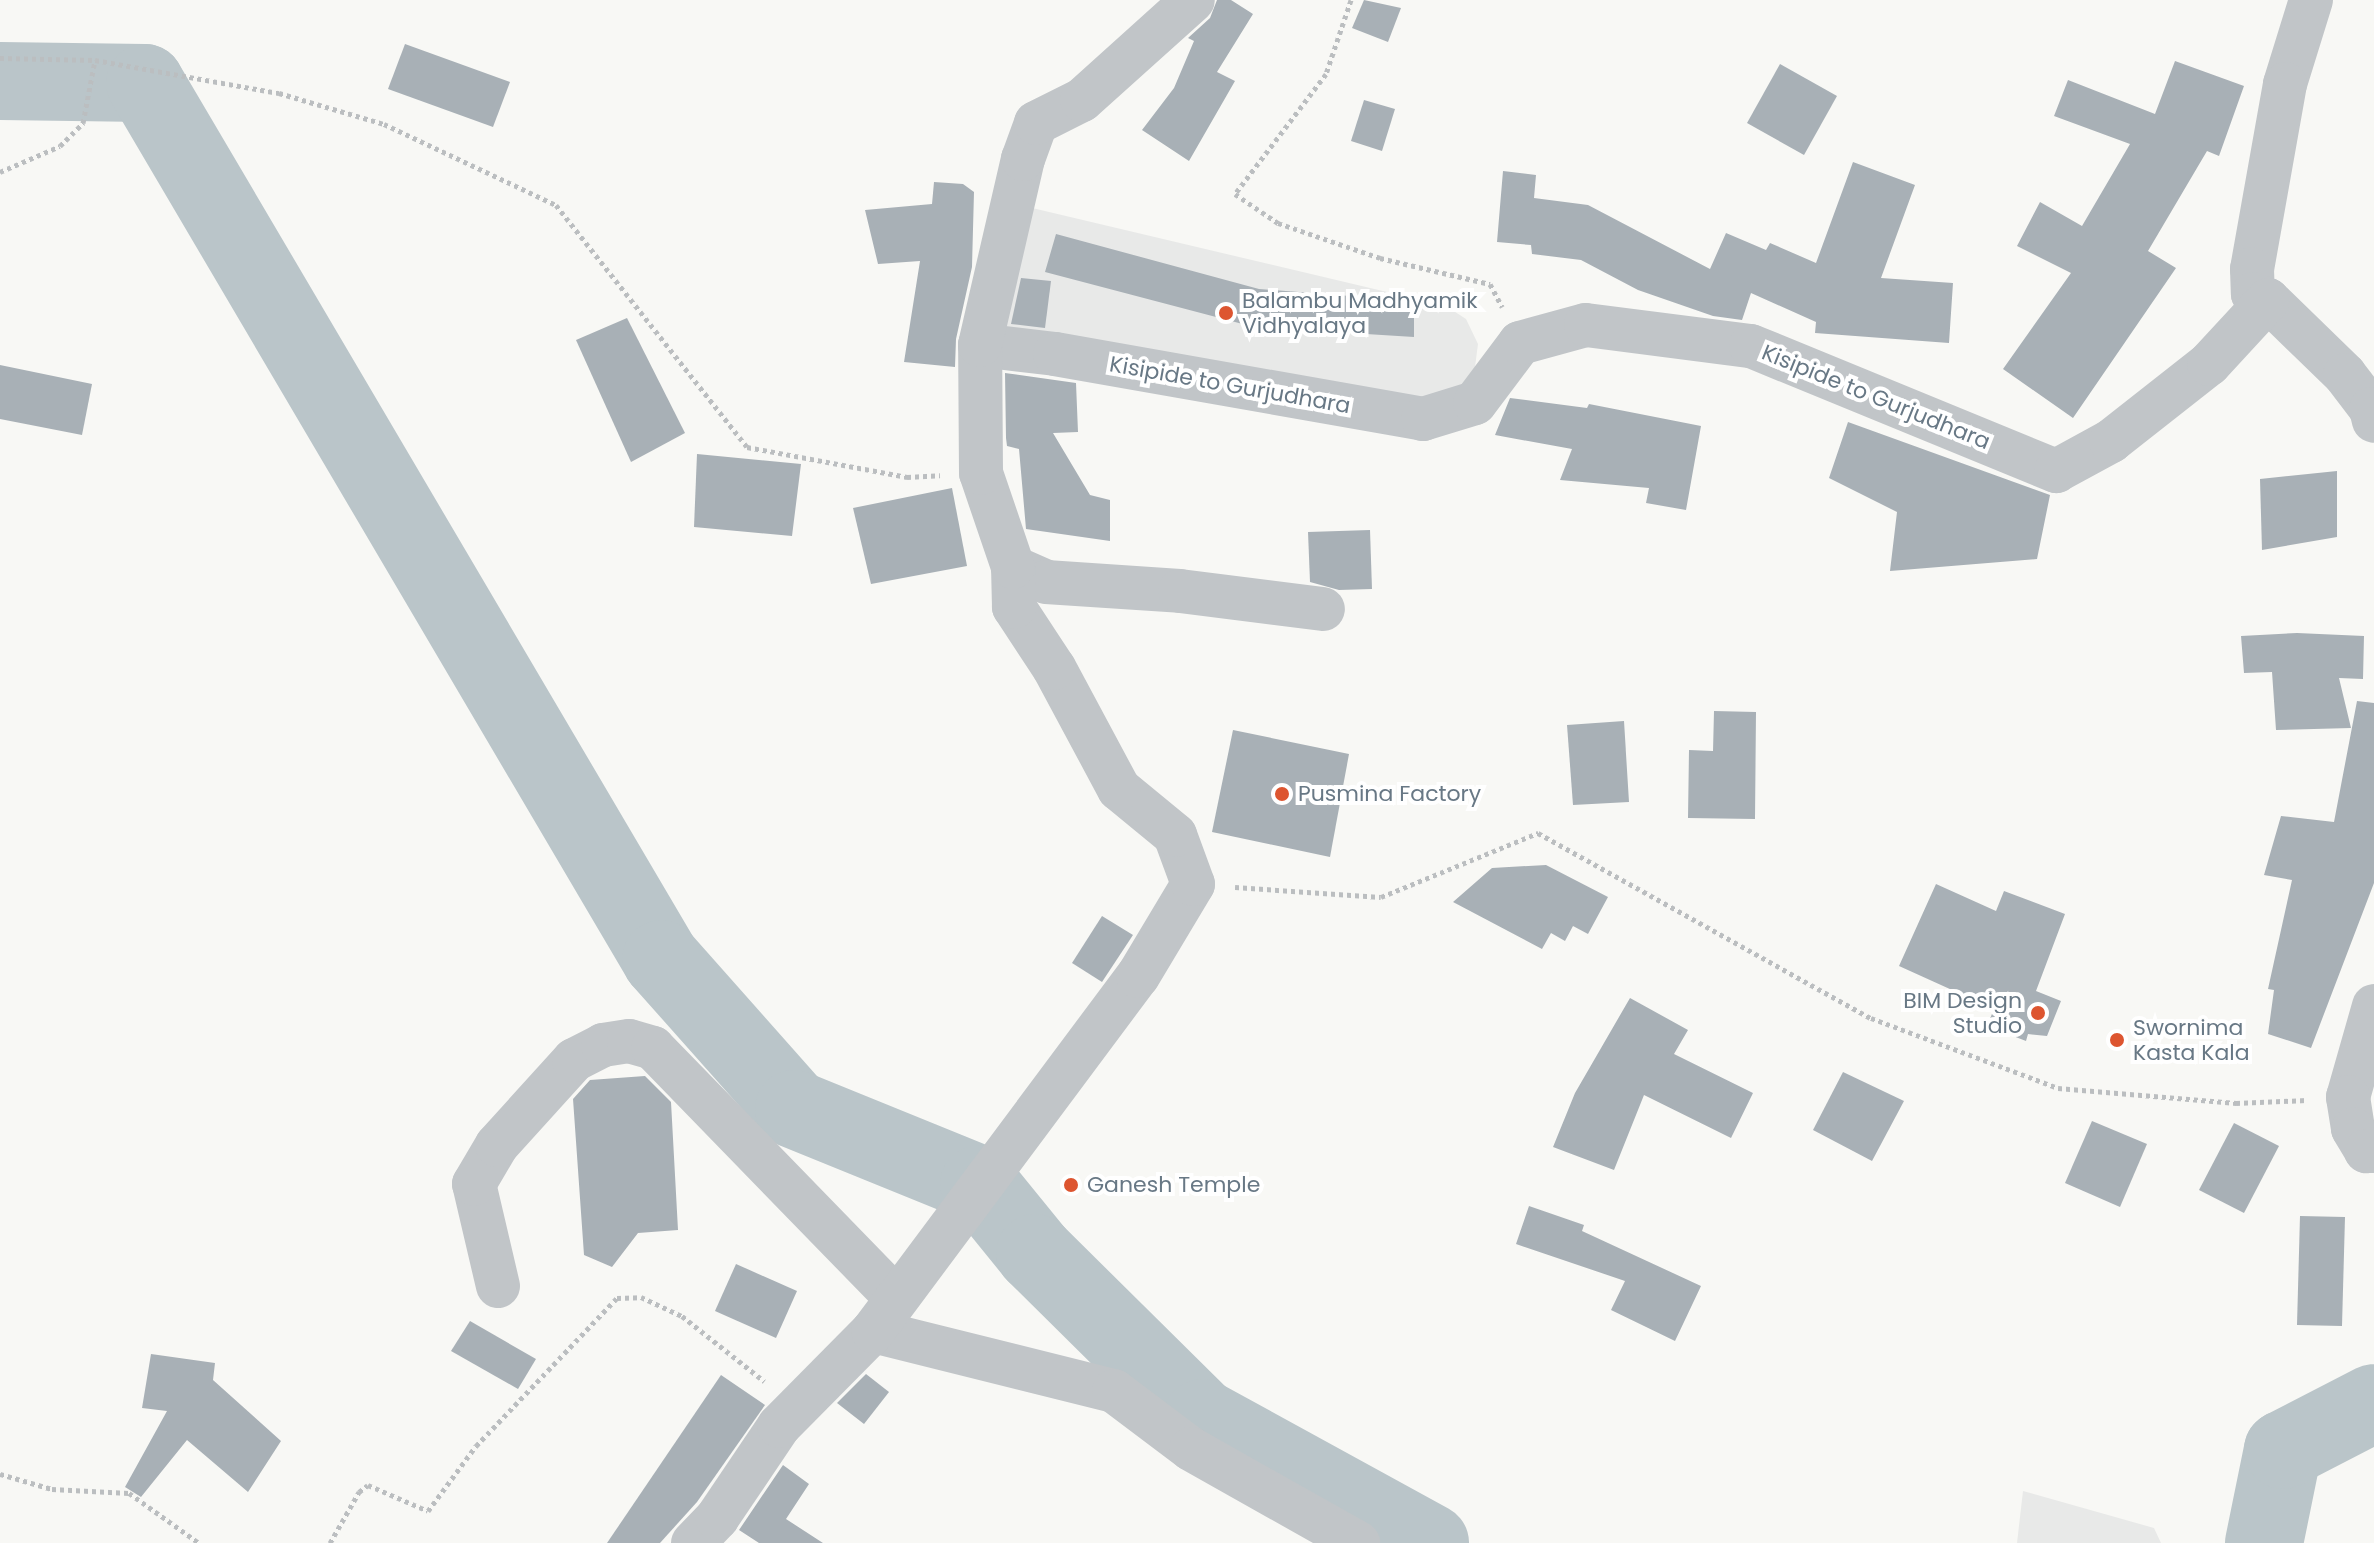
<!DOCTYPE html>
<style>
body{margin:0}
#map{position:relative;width:2374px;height:1543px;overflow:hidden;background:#f8f8f5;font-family:Poppins,sans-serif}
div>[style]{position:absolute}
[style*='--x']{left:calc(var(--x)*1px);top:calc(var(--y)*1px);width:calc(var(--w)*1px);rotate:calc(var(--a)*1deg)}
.built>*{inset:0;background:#e8e9e8}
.river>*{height:78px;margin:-39px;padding:0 39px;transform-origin:39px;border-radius:39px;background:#bac5c9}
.building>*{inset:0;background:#a8b0b6}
.path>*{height:5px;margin-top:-2.5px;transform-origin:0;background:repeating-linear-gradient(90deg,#bbbec0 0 4px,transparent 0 8px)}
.minor>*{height:44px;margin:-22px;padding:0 22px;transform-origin:22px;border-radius:22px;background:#c1c5c8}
.dots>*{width:22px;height:22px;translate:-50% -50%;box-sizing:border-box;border:4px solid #fff;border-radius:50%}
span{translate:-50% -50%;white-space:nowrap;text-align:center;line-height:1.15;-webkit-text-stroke:8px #fff;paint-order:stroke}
.poi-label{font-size:22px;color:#687885}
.left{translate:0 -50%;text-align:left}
.right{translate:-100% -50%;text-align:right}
.street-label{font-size:22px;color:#687885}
</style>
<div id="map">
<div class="built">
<i style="clip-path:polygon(1028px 207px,1446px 306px,1466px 319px,1478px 344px,1475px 367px,1463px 396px,1432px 411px,993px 333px)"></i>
<i style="clip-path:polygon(2023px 1491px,2154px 1528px,2161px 1543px,2017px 1543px)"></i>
</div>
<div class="river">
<i style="--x:0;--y:81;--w:145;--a:0.8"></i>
<i style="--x:145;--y:83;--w:1017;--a:59.5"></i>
<i style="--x:661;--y:959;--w:200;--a:48.4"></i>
<i style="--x:794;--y:1109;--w:200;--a:22.1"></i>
<i style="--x:979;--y:1184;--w:89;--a:50.9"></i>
<i style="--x:1035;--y:1253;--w:235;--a:44.7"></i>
<i style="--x:1202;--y:1418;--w:260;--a:28.7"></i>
<i style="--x:2264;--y:1543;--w:95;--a:-78.5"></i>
<i style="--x:2283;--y:1450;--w:102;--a:-27.3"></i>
</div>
<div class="building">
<i style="clip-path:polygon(1217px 0,1231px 0,1253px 14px,1217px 72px,1235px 81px,1189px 161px,1142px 130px,1174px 88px,1194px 41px,1188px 38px,1210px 18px)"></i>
<i style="clip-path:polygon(1364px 0,1401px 8px,1388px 42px,1352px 28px)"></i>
<i style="clip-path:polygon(405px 44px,510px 82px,493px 127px,388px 89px)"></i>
<i style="clip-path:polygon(2175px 61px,2244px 86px,2219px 156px,2207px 151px,2148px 251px,2176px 268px,2073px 418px,2003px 369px,2071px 273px,2017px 246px,2040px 202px,2082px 226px,2130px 144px,2054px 116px,2068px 80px,2155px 114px)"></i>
<i style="clip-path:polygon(1780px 64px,1837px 96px,1804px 155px,1747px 123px)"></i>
<i style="clip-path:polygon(1364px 100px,1395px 109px,1382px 151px,1351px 141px)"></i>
<i style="clip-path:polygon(1853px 162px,1915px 185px,1881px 278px,1953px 283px,1949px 343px,1815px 333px,1816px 322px,1751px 293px,1742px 320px,1713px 316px,1638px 290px,1581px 260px,1532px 254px,1531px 245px,1497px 242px,1503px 171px,1536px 175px,1534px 198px,1588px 205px,1710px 269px,1726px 233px,1766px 250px,1770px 243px,1816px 263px)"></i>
<i style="clip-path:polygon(934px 182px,963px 184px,974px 192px,972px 267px,956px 339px,955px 367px,904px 362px,920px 261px,878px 264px,865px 210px,932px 204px)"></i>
<i style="clip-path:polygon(1056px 234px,1259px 289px,1414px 301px,1414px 337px,1254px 327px,1045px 272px)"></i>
<i style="clip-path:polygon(1021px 278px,1051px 281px,1045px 328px,1011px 324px)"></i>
<i style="clip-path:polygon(627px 318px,685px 433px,631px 462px,576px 340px)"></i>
<i style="clip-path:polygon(0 365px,92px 384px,82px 435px,0 419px)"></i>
<i style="clip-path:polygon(1005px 373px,1076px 383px,1078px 432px,1053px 433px,1090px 495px,1110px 500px,1110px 541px,1026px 529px,1019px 449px,1007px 446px,1006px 438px)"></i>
<i style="clip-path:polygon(1510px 398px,1587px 408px,1589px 404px,1701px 426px,1686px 510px,1646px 503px,1649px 488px,1560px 480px,1572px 449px,1495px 435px)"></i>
<i style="clip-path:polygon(1848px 422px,2050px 495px,2037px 559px,1890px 571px,1897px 512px,1829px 478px)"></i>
<i style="clip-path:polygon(697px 454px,801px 464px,792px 536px,694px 527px)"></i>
<i style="clip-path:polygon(2337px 471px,2337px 537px,2262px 550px,2260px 479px)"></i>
<i style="clip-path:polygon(952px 488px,967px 566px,871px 584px,853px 508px)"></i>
<i style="clip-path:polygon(1370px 530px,1372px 589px,1339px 590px,1310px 582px,1308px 532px)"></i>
<i style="clip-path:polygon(2297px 633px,2364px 636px,2363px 679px,2339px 678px,2351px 728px,2276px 730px,2272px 672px,2244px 673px,2241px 636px)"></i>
<i style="clip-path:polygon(2357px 701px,2374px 703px,2374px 883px,2311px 1048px,2268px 1034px,2274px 990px,2268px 989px,2292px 880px,2264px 875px,2281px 816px,2334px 822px)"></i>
<i style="clip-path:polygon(1714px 711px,1756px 712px,1755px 819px,1688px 818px,1689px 750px,1713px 751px)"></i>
<i style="clip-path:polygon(1624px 721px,1629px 802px,1573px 805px,1567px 725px)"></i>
<i style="clip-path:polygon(1233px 730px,1349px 754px,1330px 857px,1212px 832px)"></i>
<i style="clip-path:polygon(1546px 865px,1608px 897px,1588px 934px,1573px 926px,1565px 941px,1551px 933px,1542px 949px,1453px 902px,1492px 868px)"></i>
<i style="clip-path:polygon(1936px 884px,1996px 911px,2004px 891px,2065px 914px,2036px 991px,2061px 1001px,2047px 1036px,2028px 1034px,2026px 1041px,1987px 1026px,1994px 1009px,1899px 966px)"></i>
<i style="clip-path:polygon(1102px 916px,1133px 935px,1102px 982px,1072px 963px)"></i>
<i style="clip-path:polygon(1630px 998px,1688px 1030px,1674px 1054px,1753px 1093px,1731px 1138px,1644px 1095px,1614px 1170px,1553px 1147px,1575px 1093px)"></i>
<i style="clip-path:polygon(1843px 1072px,1904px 1101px,1872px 1161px,1813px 1130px)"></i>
<i style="clip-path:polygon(645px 1076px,671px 1102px,678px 1230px,638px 1233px,612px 1267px,584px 1255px,573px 1099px,590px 1080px)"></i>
<i style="clip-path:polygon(2092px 1121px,2147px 1144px,2120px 1207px,2065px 1183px)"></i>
<i style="clip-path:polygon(2234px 1123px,2279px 1146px,2244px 1213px,2199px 1190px)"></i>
<i style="clip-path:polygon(1529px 1206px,1584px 1225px,1582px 1231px,1701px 1286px,1675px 1341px,1611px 1310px,1625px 1281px,1516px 1244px)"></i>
<i style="clip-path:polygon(2300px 1216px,2345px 1217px,2342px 1326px,2297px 1325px)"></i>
<i style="clip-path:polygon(736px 1264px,797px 1291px,776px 1338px,715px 1311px)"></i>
<i style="clip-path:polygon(470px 1321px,536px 1359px,518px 1389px,451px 1351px)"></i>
<i style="clip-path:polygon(151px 1354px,215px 1363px,213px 1380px,281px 1441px,248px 1492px,187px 1440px,141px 1497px,125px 1487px,167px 1411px,142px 1408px)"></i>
<i style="clip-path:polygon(866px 1374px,889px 1392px,864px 1424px,837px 1403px)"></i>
<i style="clip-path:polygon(721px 1375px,765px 1405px,697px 1502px,660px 1543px,607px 1543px)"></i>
<i style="clip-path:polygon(783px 1465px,809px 1484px,786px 1519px,823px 1543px,759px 1543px,739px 1530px)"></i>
</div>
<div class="path">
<i style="--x:1351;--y:0;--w:78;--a:108.7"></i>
<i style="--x:1326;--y:74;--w:151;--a:127.2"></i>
<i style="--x:1235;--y:194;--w:52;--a:34"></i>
<i style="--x:1278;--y:223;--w:108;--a:18.9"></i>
<i style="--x:1380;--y:258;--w:113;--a:13.3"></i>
<i style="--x:1490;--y:284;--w:26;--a:62"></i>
<i style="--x:0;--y:58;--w:95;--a:1.2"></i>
<i style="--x:95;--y:60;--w:187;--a:10.2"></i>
<i style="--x:279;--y:93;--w:109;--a:16.4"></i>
<i style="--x:384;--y:124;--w:190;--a:25.2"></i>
<i style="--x:556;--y:205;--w:308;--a:51.7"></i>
<i style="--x:747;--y:447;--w:163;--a:10.6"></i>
<i style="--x:907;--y:477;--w:33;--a:-3"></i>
<i style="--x:0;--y:172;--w:65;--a:-23.4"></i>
<i style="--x:60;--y:146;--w:33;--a:-45"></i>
<i style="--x:83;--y:123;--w:64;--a:-79.2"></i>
<i style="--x:1235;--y:887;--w:146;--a:3.9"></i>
<i style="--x:1381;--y:897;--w:170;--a:-22.2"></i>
<i style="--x:1538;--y:833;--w:381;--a:29.1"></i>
<i style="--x:1871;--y:1018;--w:200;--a:20.5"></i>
<i style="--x:2058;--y:1088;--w:179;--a:4.8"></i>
<i style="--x:2236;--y:1103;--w:71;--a:-2.4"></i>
<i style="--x:0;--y:1474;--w:54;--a:16.1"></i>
<i style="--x:52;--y:1489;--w:77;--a:3"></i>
<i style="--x:129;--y:1493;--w:86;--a:35.5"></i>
<i style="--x:330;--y:1543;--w:59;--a:-60.4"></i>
<i style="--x:359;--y:1492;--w:11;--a:-38"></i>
<i style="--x:368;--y:1485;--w:65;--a:23.4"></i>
<i style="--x:428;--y:1511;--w:81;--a:-53.6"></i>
<i style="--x:476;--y:1446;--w:204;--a:-46.4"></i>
<i style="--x:617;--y:1298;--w:24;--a:-2"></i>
<i style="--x:641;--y:1297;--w:45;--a:24.9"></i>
<i style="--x:682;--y:1316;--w:105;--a:38.4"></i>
</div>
<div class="minor">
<i style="--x:2311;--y:0;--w:88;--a:107.2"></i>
<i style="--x:2285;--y:84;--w:188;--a:100.1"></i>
<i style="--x:2252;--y:269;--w:25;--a:88"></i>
<i style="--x:2253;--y:294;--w:16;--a:22"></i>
<i style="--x:2268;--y:300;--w:107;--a:44.2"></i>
<i style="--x:2345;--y:375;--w:43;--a:52.6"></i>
<i style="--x:2371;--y:409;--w:12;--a:76"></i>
<i style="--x:980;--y:345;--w:76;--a:6.8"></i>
<i style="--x:1055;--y:354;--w:374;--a:10"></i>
<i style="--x:1423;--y:419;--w:54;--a:-17.1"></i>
<i style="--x:1475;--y:403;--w:75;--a:-53.1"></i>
<i style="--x:1520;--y:343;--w:68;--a:-15.3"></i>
<i style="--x:1586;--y:325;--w:166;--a:7.3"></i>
<i style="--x:1751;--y:346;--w:330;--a:22.3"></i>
<i style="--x:2056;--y:471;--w:63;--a:-28.6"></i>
<i style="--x:2111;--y:441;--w:125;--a:-38.2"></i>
<i style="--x:2209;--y:364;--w:87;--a:-47.3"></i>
<i style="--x:1013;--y:567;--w:36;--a:24"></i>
<i style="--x:1046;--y:582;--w:134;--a:3.8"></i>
<i style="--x:1180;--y:591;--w:144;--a:7.2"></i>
<i style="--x:2374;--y:1006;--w:95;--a:105.9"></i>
<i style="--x:2348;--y:1097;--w:32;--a:81"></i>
<i style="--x:2353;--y:1129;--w:26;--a:59"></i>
<i style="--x:2366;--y:1151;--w:8;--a:0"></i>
<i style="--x:498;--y:1286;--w:105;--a:-103.2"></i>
<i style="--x:474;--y:1184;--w:45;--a:-59.5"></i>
<i style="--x:497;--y:1145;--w:115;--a:-47.8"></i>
<i style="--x:574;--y:1060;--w:33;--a:-27"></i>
<i style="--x:603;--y:1045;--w:26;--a:-9"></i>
<i style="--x:629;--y:1041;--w:25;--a:16"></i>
<i style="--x:653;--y:1048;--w:347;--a:45.8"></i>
<i style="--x:873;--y:1331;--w:248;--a:14"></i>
<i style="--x:1114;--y:1391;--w:96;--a:37"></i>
<i style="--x:1191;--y:1449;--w:192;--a:29.4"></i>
<i style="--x:693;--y:1543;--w:35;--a:-46"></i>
<i style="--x:717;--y:1518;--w:111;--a:-56"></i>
<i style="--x:779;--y:1426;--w:134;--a:-45.3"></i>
<i style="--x:873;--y:1331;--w:443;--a:-53.3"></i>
<i style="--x:1138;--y:976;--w:107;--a:-59.1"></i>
<i style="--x:1193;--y:884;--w:52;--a:-110.2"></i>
<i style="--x:1175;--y:835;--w:72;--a:-140.6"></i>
<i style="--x:1119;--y:789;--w:137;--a:-118.2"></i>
<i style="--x:1054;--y:668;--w:73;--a:-123.3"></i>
<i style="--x:1014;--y:607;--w:40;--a:-91.4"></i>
<i style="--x:1013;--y:567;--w:99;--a:-108.8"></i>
<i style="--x:981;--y:473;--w:128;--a:-90.4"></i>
<i style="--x:980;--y:345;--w:191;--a:-77"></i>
<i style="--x:1023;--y:159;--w:38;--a:-70"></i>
<i style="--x:1036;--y:123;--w:51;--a:-26.6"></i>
<i style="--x:1082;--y:100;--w:149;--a:-42"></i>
</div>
<div class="dots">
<i style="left:1226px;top:313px;background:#dd5530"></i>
<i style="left:1282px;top:794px;background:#dd5530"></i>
<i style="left:2038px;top:1013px;background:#dd5530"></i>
<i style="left:2117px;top:1040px;background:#dd5530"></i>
<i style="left:1071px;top:1185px;background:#dd5530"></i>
</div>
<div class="poi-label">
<span class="left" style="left:1242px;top:313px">Balambu Madhyamik<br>Vidhyalaya</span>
<span class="left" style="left:1298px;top:794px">Pusmina Factory</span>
<span class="right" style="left:2022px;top:1013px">BIM Design<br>Studio</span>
<span class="left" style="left:2133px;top:1040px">Swornima<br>Kasta Kala</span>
<span class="left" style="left:1087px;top:1185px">Ganesh Temple</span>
</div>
<div class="street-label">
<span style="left:1230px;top:385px;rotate:10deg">Kisipide to Gurjudhara</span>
<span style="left:1876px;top:397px;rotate:22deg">Kisipide to Gurjudhara</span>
</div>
</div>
